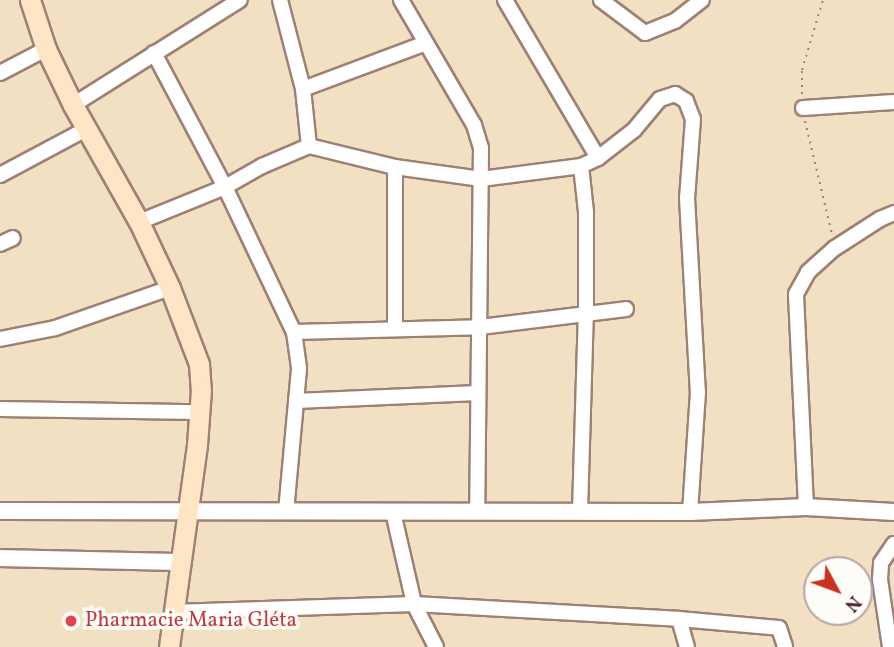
<!DOCTYPE html>
<meta charset="utf-8">
<style>
body{margin:0}
#map{position:relative;width:894px;height:647px;overflow:hidden;background:#f2e0c2;font-family:Vollkorn,serif}
div>[style]{position:absolute}
[style*='--x']{left:calc(var(--x)*1px);top:calc(var(--y)*1px);width:calc(var(--w)*1px);rotate:calc(var(--a)*1deg)}
.path>*{height:2px;margin-top:-1px;transform-origin:0;background:repeating-linear-gradient(90deg,#9e8076 0 2px,transparent 0 7px)}
.roads{filter:drop-shadow(2px 0 #9e8076) drop-shadow(-2px 0 #9e8076) drop-shadow(0 2px #9e8076) drop-shadow(0 -2px #9e8076)}
.minor>*{height:14px;margin:-7px;padding:0 7px;transform-origin:7px;border-radius:7px;background:#fff}
.tertiary>*{height:16px;margin:-8px;padding:0 8px;transform-origin:8px;border-radius:8px;background:#fff}
.secondary>*{height:19px;margin:-9.5px;padding:0 9.5px;transform-origin:9.5px;border-radius:9.5px;background:#fee5c5}
.dots>*{width:19px;height:19px;translate:-50% -50%;box-sizing:border-box;border:4px solid #fdfcf7;border-radius:50%}
span{translate:-50% -50%;white-space:nowrap;text-align:center;line-height:1.15;-webkit-text-stroke:7px #fdfcf7;paint-order:stroke}
.health-label{font-size:21px;color:#be3a42}
.left{translate:0 -50%;text-align:left}
.north{position:absolute;left:803px;top:556px;width:70px;height:70px;box-sizing:border-box;background:#fdfcf7;border:2px solid #b5a4a5;border-radius:50%;rotate:131deg;font-size:19px;font-weight:700;line-height:28px;text-align:center;color:#4a1f2b}
.north::after{content:'';display:block;margin:auto;width:24px;height:32px;background:#c8321e;clip-path:polygon(50% 0,100% 100%,50% 72%,0 100%)}
</style>
<div id="map">
<div class="path">
<i style="--x:802;--y:94;--w:24;--a:-90"></i>
<i style="--x:802;--y:70;--w:73;--a:-73.3"></i>
<i style="--x:805;--y:121;--w:116;--a:76.6"></i>
</div>
<div class="roads">
<div class="minor">
<i style="--x:280;--y:0;--w:92;--a:75.5"></i>
<i style="--x:303;--y:89;--w:57;--a:84"></i>
<i style="--x:401;--y:0;--w:145;--a:59.7"></i>
<i style="--x:474;--y:125;--w:24;--a:73"></i>
<i style="--x:481;--y:148;--w:362;--a:90.6"></i>
<i style="--x:505;--y:0;--w:183;--a:59.5"></i>
<i style="--x:601;--y:0;--w:55;--a:36.9"></i>
<i style="--x:645;--y:33;--w:32;--a:-22"></i>
<i style="--x:675;--y:21;--w:34;--a:-38"></i>
<i style="--x:154;--y:53;--w:152;--a:62.1"></i>
<i style="--x:225;--y:187;--w:161;--a:64.6"></i>
<i style="--x:294;--y:332;--w:37;--a:82"></i>
<i style="--x:299;--y:369;--w:143;--a:95.2"></i>
<i style="--x:0;--y:73;--w:52;--a:-27.6"></i>
<i style="--x:303;--y:89;--w:131;--a:-20.5"></i>
<i style="--x:73;--y:105;--w:197;--a:-32.2"></i>
<i style="--x:803;--y:108;--w:91;--a:-3.8"></i>
<i style="--x:0;--y:175;--w:98;--a:-28.1"></i>
<i style="--x:139;--y:222;--w:93;--a:-22.1"></i>
<i style="--x:225;--y:187;--w:43;--a:-29.6"></i>
<i style="--x:262;--y:166;--w:51;--a:-23.1"></i>
<i style="--x:309;--y:146;--w:89;--a:13.7"></i>
<i style="--x:395;--y:167;--w:87;--a:7.9"></i>
<i style="--x:481;--y:179;--w:101;--a:-7.4"></i>
<i style="--x:581;--y:166;--w:19;--a:-25"></i>
<i style="--x:598;--y:158;--w:46;--a:-37.9"></i>
<i style="--x:634;--y:130;--w:40;--a:-50"></i>
<i style="--x:660;--y:99;--w:16;--a:-18"></i>
<i style="--x:675;--y:94;--w:13;--a:32"></i>
<i style="--x:686;--y:101;--w:19;--a:69"></i>
<i style="--x:693;--y:119;--w:79;--a:94.3"></i>
<i style="--x:687;--y:198;--w:194;--a:86.8"></i>
<i style="--x:698;--y:392;--w:120;--a:93.8"></i>
<i style="--x:0;--y:244;--w:14;--a:-25"></i>
<i style="--x:395;--y:329;--w:162;--a:-90"></i>
<i style="--x:294;--y:332;--w:186;--a:-1.5"></i>
<i style="--x:480;--y:327;--w:147;--a:-7"></i>
<i style="--x:0;--y:339;--w:56;--a:-11.3"></i>
<i style="--x:55;--y:328;--w:122;--a:-19.2"></i>
<i style="--x:296;--y:401;--w:182;--a:-2.5"></i>
<i style="--x:0;--y:409;--w:199;--a:0.9"></i>
<i style="--x:806;--y:507;--w:213;--a:-92.7"></i>
<i style="--x:796;--y:294;--w:25;--a:-61"></i>
<i style="--x:808;--y:272;--w:36;--a:-42"></i>
<i style="--x:835;--y:248;--w:54;--a:-32.8"></i>
<i style="--x:880;--y:219;--w:15;--a:-23"></i>
<i style="--x:580;--y:511;--w:197;--a:-88.3"></i>
<i style="--x:586;--y:314;--w:102;--a:-90"></i>
<i style="--x:586;--y:212;--w:46;--a:-96.2"></i>
<i style="--x:393;--y:512;--w:94;--a:77.1"></i>
<i style="--x:414;--y:604;--w:48;--a:62.9"></i>
<i style="--x:173;--y:612;--w:241;--a:-1.9"></i>
<i style="--x:414;--y:604;--w:265;--a:3.2"></i>
<i style="--x:679;--y:619;--w:29;--a:74"></i>
<i style="--x:679;--y:619;--w:100;--a:5.1"></i>
<i style="--x:779;--y:628;--w:20;--a:72"></i>
<i style="--x:890;--y:647;--w:69;--a:-98.4"></i>
<i style="--x:880;--y:579;--w:16;--a:-86"></i>
<i style="--x:881;--y:563;--w:23;--a:-56"></i>
</div>
<div class="tertiary">
<i style="--x:0;--y:511;--w:690;--a:0.08"></i>
<i style="--x:690;--y:512;--w:116;--a:-2.5"></i>
<i style="--x:806;--y:507;--w:88;--a:3.3"></i>
<i style="--x:0;--y:558;--w:180;--a:1.3"></i>
</div>
<div class="secondary">
<i style="--x:30;--y:0;--w:52;--a:71.9"></i>
<i style="--x:46;--y:49;--w:62;--a:64.3"></i>
<i style="--x:73;--y:105;--w:134;--a:60.6"></i>
<i style="--x:139;--y:222;--w:73;--a:64.8"></i>
<i style="--x:170;--y:288;--w:81;--a:69.1"></i>
<i style="--x:199;--y:364;--w:26;--a:86"></i>
<i style="--x:201;--y:390;--w:55;--a:94.2"></i>
<i style="--x:197;--y:445;--w:204;--a:97.9"></i>
</div>
</div>
<div class="dots">
<i style="left:71px;top:621px;background:#e0444e"></i>
</div>
<div class="health-label">
<span class="left" style="left:85px;top:621px">Pharmacie Maria Gléta</span>
</div>
<div class="north">N</div>
</div>
